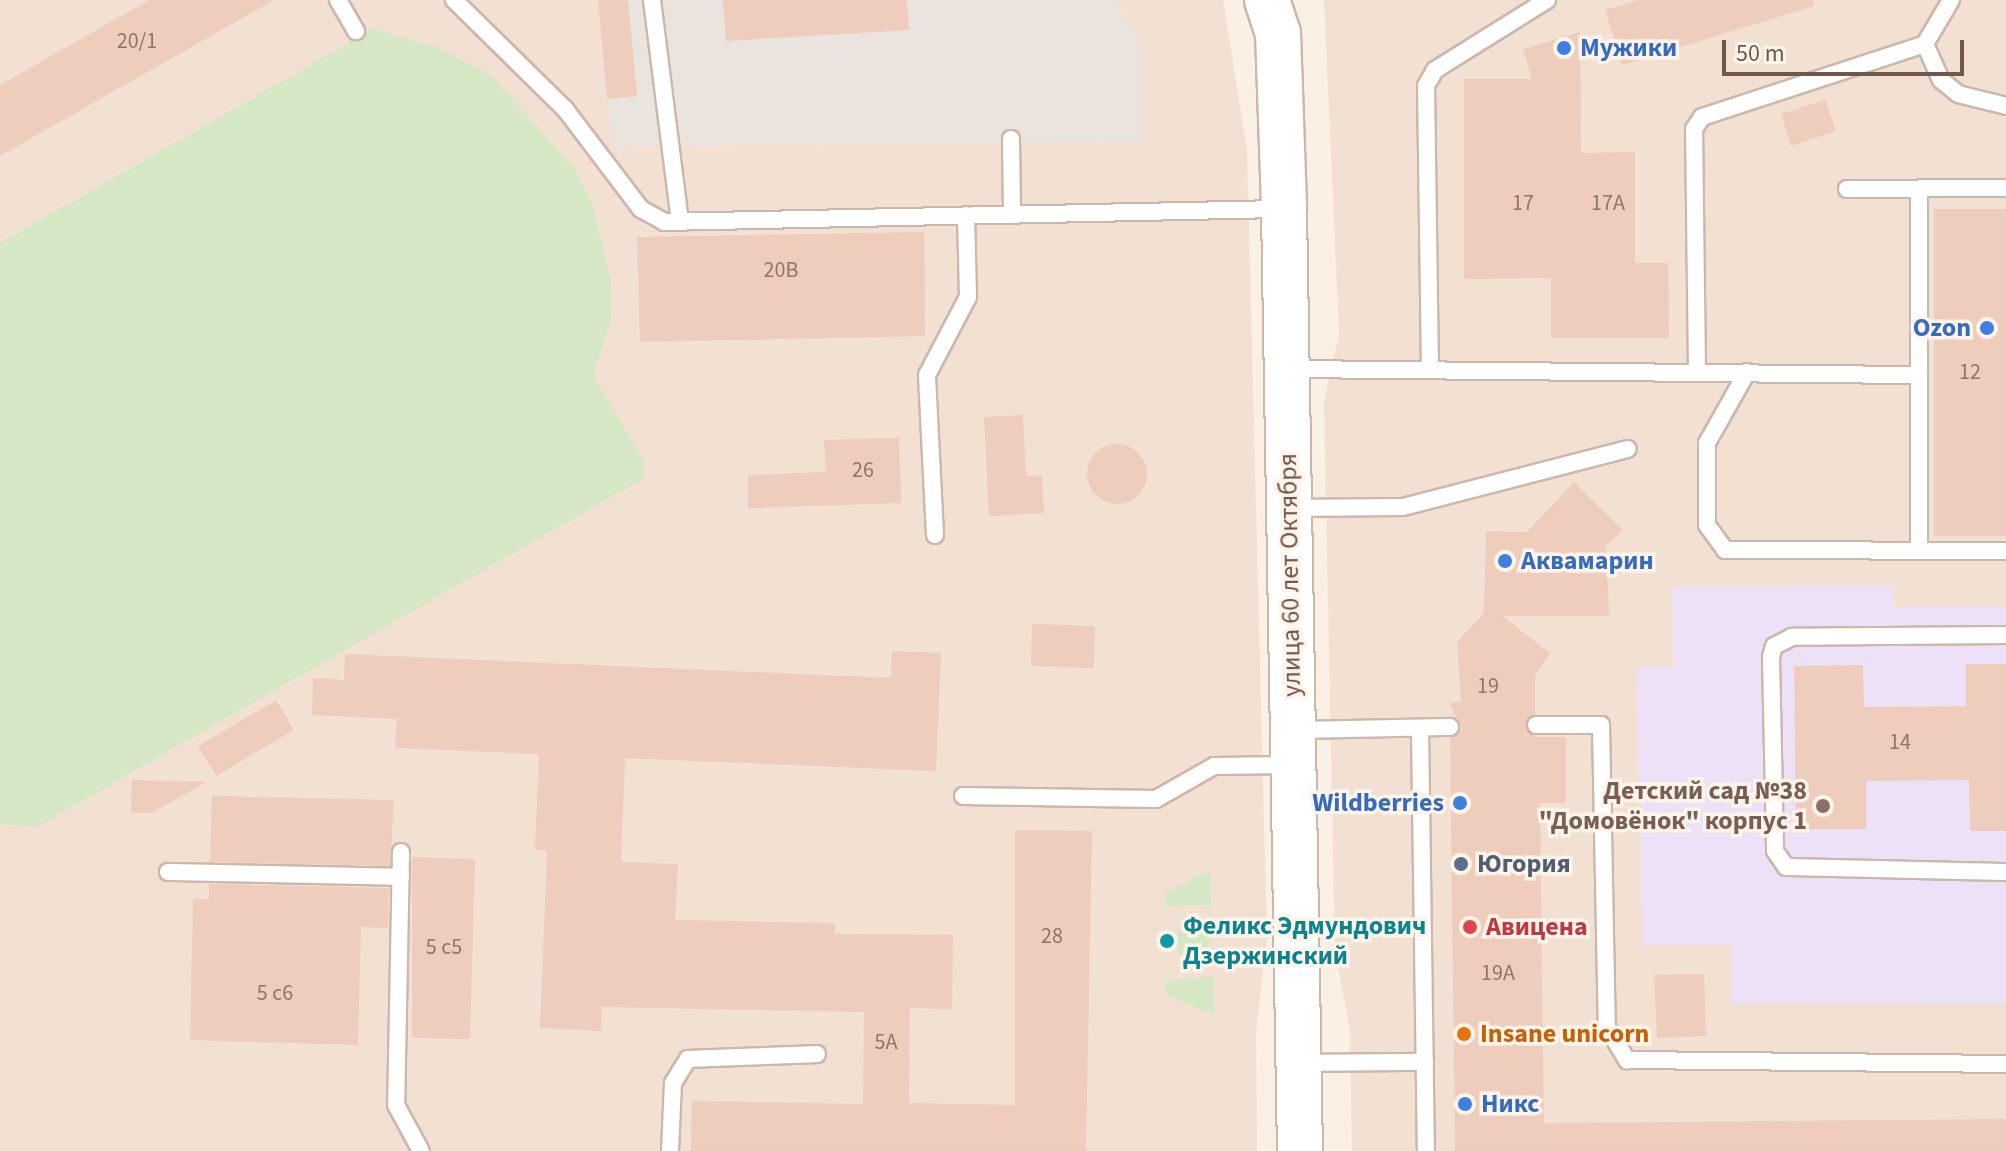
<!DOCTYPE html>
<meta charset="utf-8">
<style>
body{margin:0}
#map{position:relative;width:2006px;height:1151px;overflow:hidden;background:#fbf0e4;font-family:"Source Sans 3",sans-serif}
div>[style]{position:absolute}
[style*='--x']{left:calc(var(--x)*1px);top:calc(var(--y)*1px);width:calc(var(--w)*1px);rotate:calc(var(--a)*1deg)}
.residential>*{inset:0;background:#f2e1d3}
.industrial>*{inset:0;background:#eae3de}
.education>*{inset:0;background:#ede1f7}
.green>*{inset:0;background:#d5e7c4}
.round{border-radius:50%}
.building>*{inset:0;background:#eecdbd}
.roads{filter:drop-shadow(2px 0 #cbb7ab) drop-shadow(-2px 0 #cbb7ab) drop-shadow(0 2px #cbb7ab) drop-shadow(0 -2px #cbb7ab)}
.service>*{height:16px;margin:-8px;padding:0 8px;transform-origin:8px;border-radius:8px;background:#fff}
.secondary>*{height:44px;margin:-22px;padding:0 22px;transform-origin:22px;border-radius:22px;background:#fff}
.dots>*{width:22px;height:22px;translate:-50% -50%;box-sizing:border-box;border:4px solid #fef4ea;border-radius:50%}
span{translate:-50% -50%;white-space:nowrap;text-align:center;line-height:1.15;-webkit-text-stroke:7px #fef4ea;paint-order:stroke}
.number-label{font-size:22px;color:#907468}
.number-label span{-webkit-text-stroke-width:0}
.shop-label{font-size:26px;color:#366cbe;font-weight:700}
.left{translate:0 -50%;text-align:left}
.right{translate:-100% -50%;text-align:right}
.street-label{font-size:26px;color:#71564b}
.education-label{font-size:26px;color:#785e54;font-weight:700}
.service-label{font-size:26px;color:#4e5e75;font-weight:700}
.culture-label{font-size:26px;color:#0d838f;font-weight:700}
.health-label{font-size:26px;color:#be3a42;font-weight:700}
.food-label{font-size:26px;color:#c56008;font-weight:700}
.scale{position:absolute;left:1722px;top:40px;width:242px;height:36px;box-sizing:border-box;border:4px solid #71564b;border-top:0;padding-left:10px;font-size:24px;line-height:28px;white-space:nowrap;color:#71564b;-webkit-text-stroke:6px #fef4ea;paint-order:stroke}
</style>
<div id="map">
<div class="residential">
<i style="clip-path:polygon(0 0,1223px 0,1247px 149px,1267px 938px,1256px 1032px,1257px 1151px,0 1151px)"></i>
<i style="clip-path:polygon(1324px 0,2006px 0,2006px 1151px,1352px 1151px,1350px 1029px,1335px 953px,1324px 403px,1339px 333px)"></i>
</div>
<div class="industrial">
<i style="clip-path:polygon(598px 0,1113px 0,1140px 43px,1141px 142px,612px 146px)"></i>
</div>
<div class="education">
<i style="clip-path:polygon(1894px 586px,1894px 607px,2006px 606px,2006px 1004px,1731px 1003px,1731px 945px,1643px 945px,1636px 668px,1674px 667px,1672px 587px)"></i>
</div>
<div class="green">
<i style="clip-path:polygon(373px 29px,438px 47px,491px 75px,575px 170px,592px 203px,611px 282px,611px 319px,593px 375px,645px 463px,641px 480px,37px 827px,0 824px,0 243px)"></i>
<i style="clip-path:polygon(1210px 871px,1211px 905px,1166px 906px,1165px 893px)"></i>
<i class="round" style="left:1175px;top:925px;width:34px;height:34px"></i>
<i style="clip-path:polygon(1214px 976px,1214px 1015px,1166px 995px,1166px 981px)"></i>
</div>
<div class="building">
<i style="clip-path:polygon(149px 0,274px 0,0 156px,0 85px)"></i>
<i style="clip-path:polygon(598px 0,628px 0,637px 96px,607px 99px)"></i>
<i style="clip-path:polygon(723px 0,907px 0,909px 30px,726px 41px)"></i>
<i style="clip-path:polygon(1638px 0,1813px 0,1814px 6px,1622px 65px,1605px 10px)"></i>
<i style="clip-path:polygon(1580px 32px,1581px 153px,1635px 152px,1635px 263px,1668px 263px,1669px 338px,1551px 338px,1551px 278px,1464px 279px,1464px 79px,1532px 79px,1523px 49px)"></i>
<i style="clip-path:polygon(1825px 100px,1836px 131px,1791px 146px,1781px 114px)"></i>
<i style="clip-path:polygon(1934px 209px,2006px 209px,2006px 536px,1934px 536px)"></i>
<i style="clip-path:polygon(924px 232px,925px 336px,640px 342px,637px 237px)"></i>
<i style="clip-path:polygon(1023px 415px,1026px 476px,1042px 475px,1044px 513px,989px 516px,984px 417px)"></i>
<i style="clip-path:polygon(899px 438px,901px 503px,748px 508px,748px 475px,826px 472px,824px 440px)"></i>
<i class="round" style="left:1087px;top:444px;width:60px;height:60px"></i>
<i style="clip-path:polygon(1574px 482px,1623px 530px,1606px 546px,1609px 616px,1502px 616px,1550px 653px,1535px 676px,1535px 714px,1526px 730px,1536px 737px,1566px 737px,1566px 803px,1540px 803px,1544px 1123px,2006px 1119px,2006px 1151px,1455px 1151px,1450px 738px,1461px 728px,1450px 703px,1461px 702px,1457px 642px,1484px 613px,1486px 531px,1527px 532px)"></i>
<i style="clip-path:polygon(1032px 624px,1095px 626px,1094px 668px,1031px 666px)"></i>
<i style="clip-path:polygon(892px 651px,941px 653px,936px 771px,625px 758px,621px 862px,678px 864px,675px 920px,835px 923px,835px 934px,953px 935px,952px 1009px,910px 1008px,909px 1103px,1015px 1105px,1015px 830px,1092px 831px,1086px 1151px,691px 1151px,692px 1101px,863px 1104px,864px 1012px,602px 1007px,601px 1031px,540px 1028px,547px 850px,535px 850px,539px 754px,395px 748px,397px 719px,312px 715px,313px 678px,344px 680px,345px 654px,891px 678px)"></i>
<i style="clip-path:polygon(1966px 664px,2006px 664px,2006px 831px,1970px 831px,1969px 780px,1866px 781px,1866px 829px,1796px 829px,1794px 666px,1863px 665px,1864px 707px,1966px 706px)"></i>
<i style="clip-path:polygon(276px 700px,294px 730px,216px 776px,198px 746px)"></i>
<i style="clip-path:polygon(132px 780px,206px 782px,152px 813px,131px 813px)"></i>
<i style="clip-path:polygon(212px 796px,394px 800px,390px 866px,210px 862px)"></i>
<i style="clip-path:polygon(412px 857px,475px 859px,470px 1039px,412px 1038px)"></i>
<i style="clip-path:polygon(209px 884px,389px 888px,388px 928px,361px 927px,358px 1045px,190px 1040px,193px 899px,209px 899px)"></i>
<i style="clip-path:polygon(1704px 974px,1706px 1036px,1657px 1038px,1654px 975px)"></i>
</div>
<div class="roads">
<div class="service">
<i style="--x:338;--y:0;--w:36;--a:60"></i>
<i style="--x:454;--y:0;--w:156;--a:44.5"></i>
<i style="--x:565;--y:109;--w:126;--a:52.8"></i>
<i style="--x:641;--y:209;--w:26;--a:29"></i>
<i style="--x:664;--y:222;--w:618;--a:-1.21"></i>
<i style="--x:652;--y:0;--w:223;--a:82.8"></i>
<i style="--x:1951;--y:0;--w:51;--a:120.6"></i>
<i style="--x:1925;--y:44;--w:39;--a:66"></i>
<i style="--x:1941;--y:80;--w:22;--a:39"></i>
<i style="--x:1958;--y:94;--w:49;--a:14"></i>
<i style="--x:1011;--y:139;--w:75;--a:89.2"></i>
<i style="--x:1847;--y:189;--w:159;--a:-0.4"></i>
<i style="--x:1919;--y:190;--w:361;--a:90"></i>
<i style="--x:1289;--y:369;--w:630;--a:0.55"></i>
<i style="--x:1430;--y:370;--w:284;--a:-90.8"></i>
<i style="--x:1426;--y:86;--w:18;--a:-61"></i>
<i style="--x:1435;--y:70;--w:132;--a:-32"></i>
<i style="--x:1697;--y:372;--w:243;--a:-90.7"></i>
<i style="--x:1694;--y:129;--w:14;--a:-56"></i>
<i style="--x:1702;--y:117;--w:235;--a:-18.1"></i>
<i style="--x:1747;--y:372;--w:81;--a:119.4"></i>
<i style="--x:1707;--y:443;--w:82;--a:90"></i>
<i style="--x:1707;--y:525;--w:31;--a:54"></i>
<i style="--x:1725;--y:550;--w:281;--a:0.2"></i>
<i style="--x:1289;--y:508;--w:114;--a:-0.5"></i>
<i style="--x:1403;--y:507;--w:232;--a:-14.5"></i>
<i style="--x:935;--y:535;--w:160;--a:-92.9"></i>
<i style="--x:927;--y:375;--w:88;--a:-62.3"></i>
<i style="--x:968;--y:297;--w:82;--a:-91.4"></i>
<i style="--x:2006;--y:635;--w:214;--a:179.5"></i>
<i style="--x:1792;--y:637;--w:20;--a:153"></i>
<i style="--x:1774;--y:646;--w:11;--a:105"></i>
<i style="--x:1771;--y:657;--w:194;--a:88.8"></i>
<i style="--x:1775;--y:851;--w:19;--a:55"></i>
<i style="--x:1786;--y:867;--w:220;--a:1.3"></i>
<i style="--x:1536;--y:725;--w:65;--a:0"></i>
<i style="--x:1601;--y:725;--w:302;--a:88.9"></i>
<i style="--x:1607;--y:1027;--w:39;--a:59"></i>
<i style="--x:1627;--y:1060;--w:379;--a:0.6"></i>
<i style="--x:1420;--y:728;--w:423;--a:89.2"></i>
<i style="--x:1294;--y:730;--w:156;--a:-1.1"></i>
<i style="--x:963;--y:796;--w:193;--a:0.9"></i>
<i style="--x:1156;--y:799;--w:67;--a:-29.6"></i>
<i style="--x:1214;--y:766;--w:78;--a:-0.7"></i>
<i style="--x:401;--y:852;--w:253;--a:91.1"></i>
<i style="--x:396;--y:1105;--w:52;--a:61.5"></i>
<i style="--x:168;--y:872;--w:233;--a:1.2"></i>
<i style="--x:1299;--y:1063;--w:126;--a:-0.5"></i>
<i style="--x:670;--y:1151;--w:68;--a:-87.5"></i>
<i style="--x:673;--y:1083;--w:28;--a:-58"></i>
<i style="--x:688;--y:1059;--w:129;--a:-2.2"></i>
</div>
<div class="secondary">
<i style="--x:1267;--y:0;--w:35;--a:72"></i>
<i style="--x:1278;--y:33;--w:176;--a:88"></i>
<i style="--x:1284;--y:209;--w:942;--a:89.03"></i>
</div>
</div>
<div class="dots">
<i style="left:1564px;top:48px;background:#3f7fe0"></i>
<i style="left:1987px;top:328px;background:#3f7fe0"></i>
<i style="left:1505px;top:561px;background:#3f7fe0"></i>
<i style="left:1460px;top:803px;background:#3f7fe0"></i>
<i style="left:1823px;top:806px;background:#8d6e63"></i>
<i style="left:1461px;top:864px;background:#5c6f8a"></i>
<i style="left:1470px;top:927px;background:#e0444e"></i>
<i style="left:1167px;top:941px;background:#0f9aa8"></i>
<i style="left:1464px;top:1034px;background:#e8710a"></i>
<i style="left:1465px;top:1104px;background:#3f7fe0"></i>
</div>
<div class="number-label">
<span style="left:137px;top:42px">20/1</span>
<span style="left:1523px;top:204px">17</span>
<span style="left:1608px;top:204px">17А</span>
<span style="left:781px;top:271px">20В</span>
<span style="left:1970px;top:373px">12</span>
<span style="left:863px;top:471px">26</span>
<span style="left:1488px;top:687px">19</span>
<span style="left:1900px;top:743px">14</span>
<span style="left:1052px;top:937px">28</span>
<span style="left:444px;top:948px">5 с5</span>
<span style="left:1498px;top:974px">19А</span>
<span style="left:275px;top:994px">5 с6</span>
<span style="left:886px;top:1043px">5А</span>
</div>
<div class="shop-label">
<span class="left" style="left:1580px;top:48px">Мужики</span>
<span class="right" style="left:1971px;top:328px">Ozon</span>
<span class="left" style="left:1521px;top:561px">Аквамарин</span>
<span class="right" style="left:1444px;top:803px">Wildberries</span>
<span class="left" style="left:1481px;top:1104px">Никс</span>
</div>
<div class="street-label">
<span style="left:1290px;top:575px;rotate:-91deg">улица 60 лет Октября</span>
</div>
<div class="education-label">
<span class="right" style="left:1807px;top:806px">Детский сад №38<br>"Домовёнок" корпус 1</span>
</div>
<div class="service-label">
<span class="left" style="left:1477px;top:864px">Югория</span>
</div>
<div class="culture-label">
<span class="left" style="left:1183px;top:941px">Феликс Эдмундович<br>Дзержинский</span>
</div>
<div class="health-label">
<span class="left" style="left:1486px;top:927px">Авицена</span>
</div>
<div class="food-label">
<span class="left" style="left:1480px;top:1034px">Insane unicorn</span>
</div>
<div class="scale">50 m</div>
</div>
